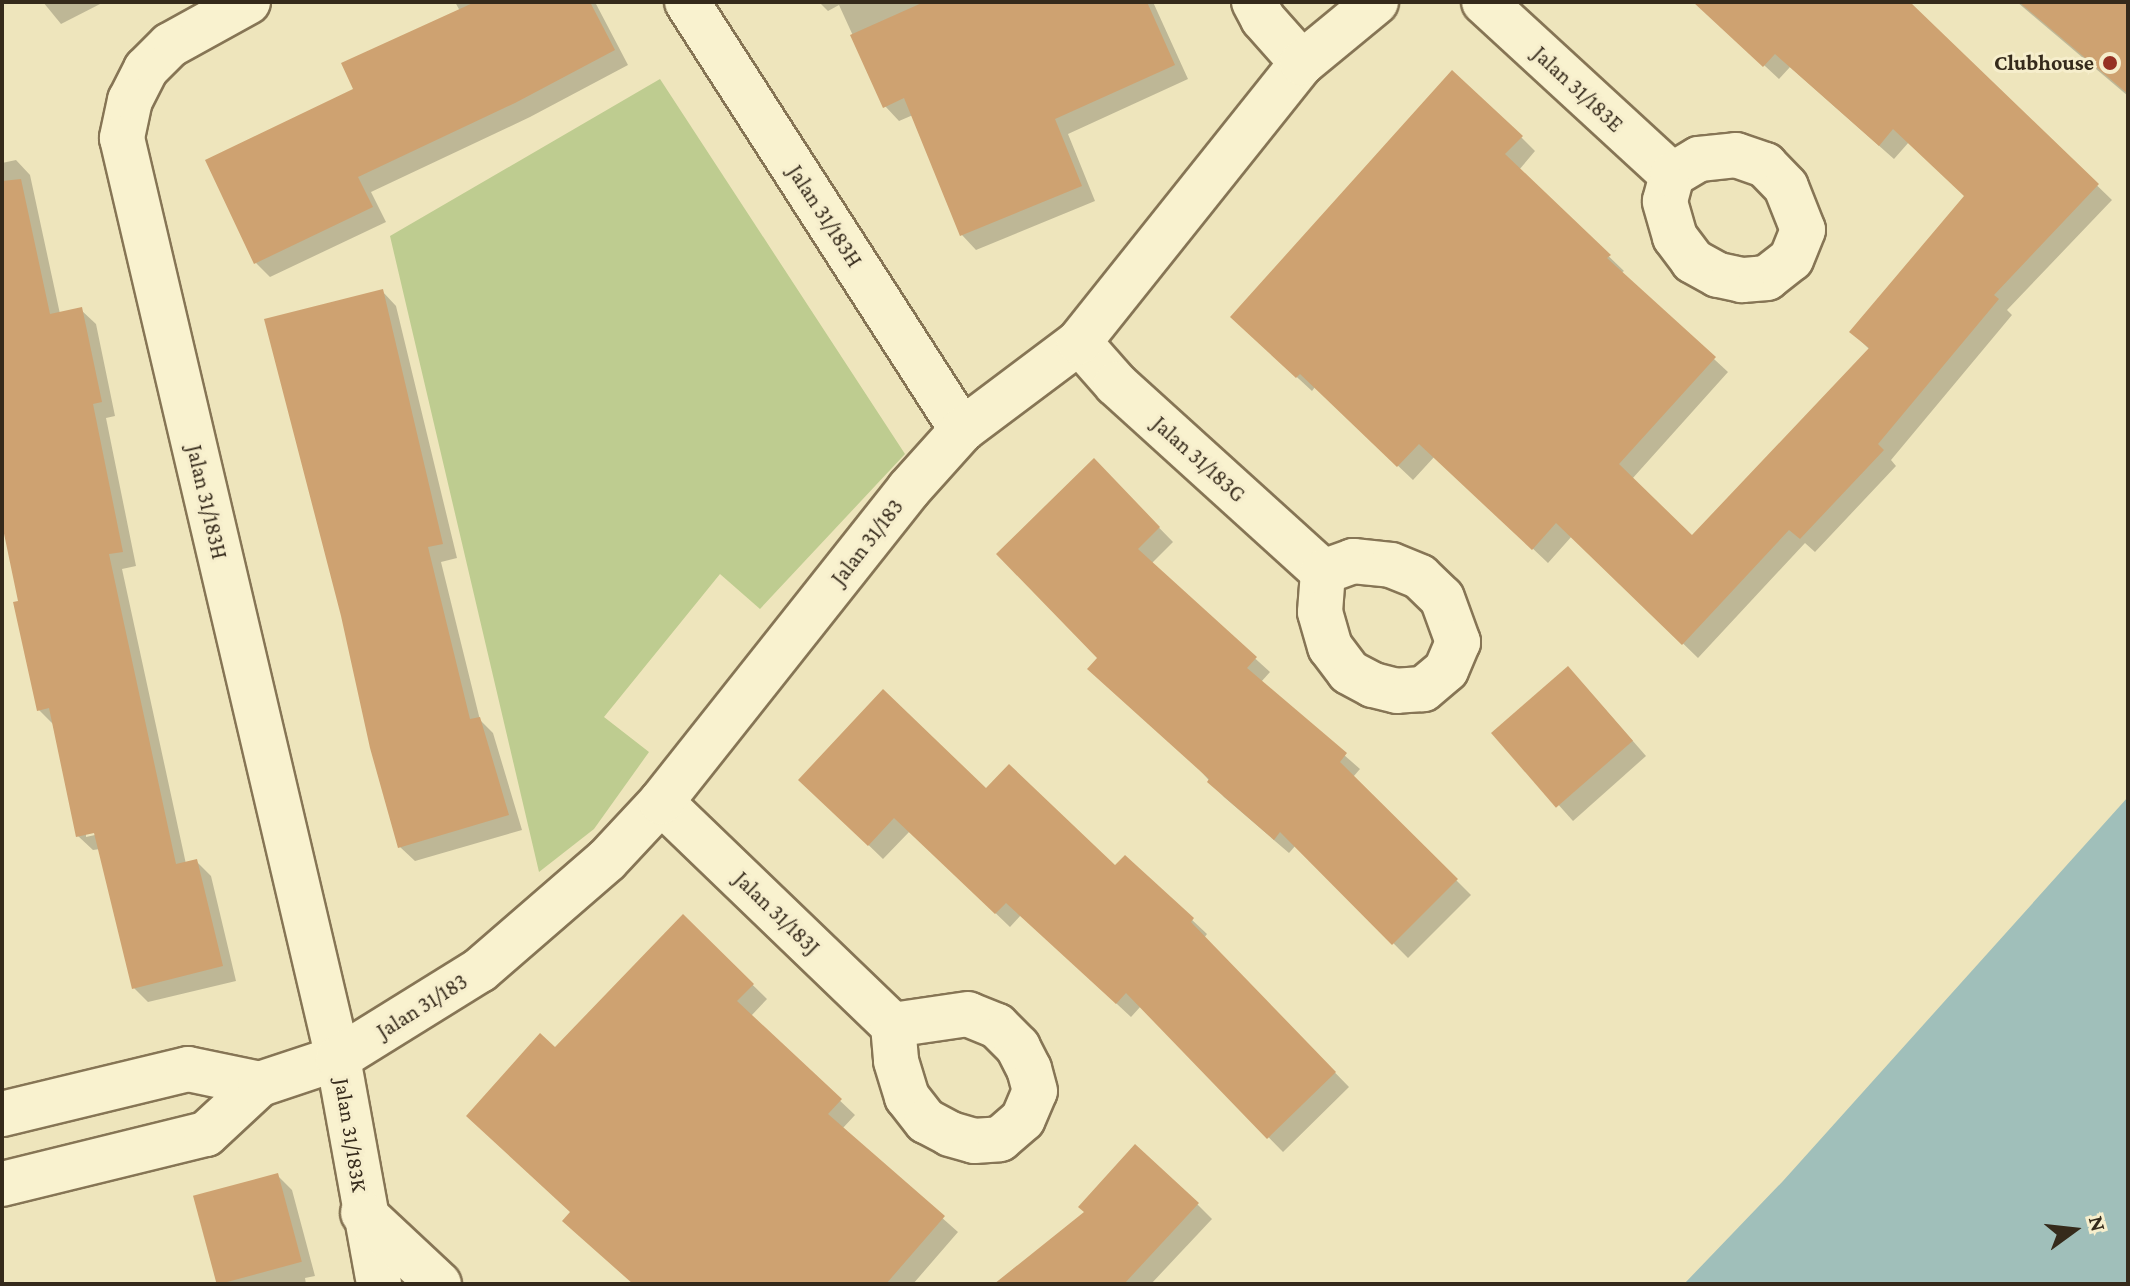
<!DOCTYPE html>
<html>
<head>
<meta charset="utf-8">
<style>
	body { margin:0 }
	#map { position:relative; width:2130px; height:1286px; overflow:hidden; background:#eee5bc; font-family:"Crimson Pro",serif }
	div>[style] { position:absolute }
	.green>* { inset:0; background:#becc90 }
	.water>* { inset:0; background:#a0bfba }
	.shadow>* { inset:0; background:#0003 }
	.building>* { inset:0; background:#cea271; transform-origin:0 0 }
	.roads { filter:drop-shadow(2px 0 #867555) drop-shadow(-2px 0 #867555) drop-shadow(0 2px #867555) drop-shadow(0 -2px #867555) }
	.minor>* { height:44px; margin:-22px; padding:0 22px; transform-origin:22px; border-radius:22px; background:#f9f2cf }
	.dots>* { width:22px; height:22px; translate:-50% -50%; box-sizing:border-box; border:4px solid #f6eecc; border-radius:50% }
	span { translate:-50% -50%; white-space:nowrap; text-align:center; line-height:1.15; -webkit-text-stroke:6px #f6eecc; paint-order:stroke }
	.poi-label { font-size:22px; color:#352a1b; font-weight:700 }
	.right { translate:-100% -50%; text-align:right }
	.street-label { font-size:22px; color:#352a1b }
	.frame { position:absolute; inset:0; border:4px solid #352a1b; pointer-events:none }
	.north { position:absolute; left:2034px; top:1190px; width:80px; height:80px; -webkit-text-stroke:6px #f6eecc; paint-order:stroke; rotate:75deg; font-size:22px; font-weight:700; line-height:32px; text-align:center; color:#352a1b }
	.north::after { content:''; display:block; margin:auto; width:28px; height:36px; background:#352a1b; clip-path:polygon(50% 0,100% 100%,50% 72%,0 100%) }
</style>
</head>
<body>
<div id="map">
	<div class="green">
		<div style="clip-path:polygon(660px 79px,905px 454px,760px 609px,720px 574px,604px 717px,649px 752px,594px 829px,539px 872px,390px 236px)"></div>
	</div>
	<div class="water">
		<div style="clip-path:polygon(2128px 797px,2128px 1284px,1684px 1284px,1783px 1181px)"></div>
	</div>
	<div class="shadow">
		<div style="clip-path:polygon(43px 2px,104px 2px,61px 24px)"></div>
		<div style="clip-path:polygon(455px 2px,595px 2px,628px 65px,530px 117px,371px 192px,386px 222px,270px 277px,256px 263px,356px 90px,460px 11px)"></div>
		<div style="clip-path:polygon(819px 2px,1153px 2px,1188px 79px,1068px 134px,1095px 201px,976px 250px,962px 235px,913px 115px,899px 121px,885px 106px,839px 5px,828px 11px)"></div>
		<div style="clip-path:polygon(1696px 2px,1907px 2px,2112px 200px,2007px 310px,2012px 315px,1891px 460px,1896px 466px,1815px 552px,1805px 543px,1698px 658px,1572px 536px,1548px 563px,1435px 456px,1413px 480px,1315px 387px,1312px 391px,1247px 331px,1521px 137px,1535px 151px,1519px 170px,1624px 271px,1621px 273px,1728px 372px,1632px 479px,1692px 537px,1870px 350px,1852px 332px,1967px 196px,1909px 142px,1894px 159px,1790px 67px,1779px 79px)"></div>
		<div style="clip-path:polygon(2017px 2px,2128px 2px,2128px 96px)"></div>
		<div style="clip-path:polygon(evenodd,16px 160px,30px 175px,60px 314px,81px 310px,96px 324px,115px 416px,106px 418px,136px 566px,122px 569px,186px 864px,196px 861px,211px 876px,236px 981px,148px 1002px,134px 988px,100px 849px,93px 850px,78px 836px,53px 724px,39px 710px,2px 512px,2px 163px,16px 160px,86px 833px,104px 833px,86px 837px,86px 833px)"></div>
		<div style="clip-path:polygon(382px 291px,396px 306px,457px 558px,441px 562px,480px 720px,493px 733px,522px 830px,415px 861px,400px 847px)"></div>
		<div style="clip-path:polygon(1094px 461px,1173px 542px,1151px 564px,1270px 672px,1261px 682px,1360px 769px,1353px 777px,1471px 895px,1408px 958px,1296px 845px,1289px 853px,1224px 797px,1099px 658px)"></div>
		<div style="clip-path:polygon(1582px 683px,1646px 756px,1573px 821px,1495px 734px)"></div>
		<div style="clip-path:polygon(801px 780px,986px 791px,1115px 868px,1125px 857px,1207px 934px,1204px 938px,1349px 1087px,1283px 1152px,1141px 1006px,1131px 1017px,1021px 915px,1010px 927px,910px 831px,883px 859px)"></div>
		<div style="clip-path:polygon(683px 917px,767px 999px,751px 1016px,855px 1115px,842px 1129px,958px 1232px,913px 1284px,887px 1284px,873px 1272px,862px 1284px,634px 1284px,572px 1212px,555px 1050px)"></div>
		<div style="clip-path:polygon(277px 1175px,292px 1190px,315px 1276px,305px 1278px,306px 1284px,218px 1284px,195px 1198px)"></div>
		<div style="clip-path:polygon(1197px 1204px,1212px 1219px,1151px 1284px,998px 1284px)"></div>
	</div>
	<div class="building">
		<div style="clip-path:polygon(475px 2px,590px 2px,615px 50px,515px 103px,358px 177px,373px 207px,254px 264px,205px 160px,353px 89px,341px 63px)"></div>
		<div style="clip-path:polygon(924px 2px,1147px 2px,1175px 65px,1055px 119px,1082px 186px,960px 236px,904px 98px,883px 108px,850px 35px)"></div>
		<div style="clip-path:polygon(1693px 2px,1910px 2px,2099px 184px,1994px 295px,1999px 299px,1878px 444px,1884px 450px,1800px 539px,1789px 530px,1682px 645px,1556px 523px,1532px 550px,1419px 444px,1397px 467px,1300px 374px,1296px 378px,1230px 317px,1452px 70px,1523px 136px,1505px 154px,1611px 255px,1607px 258px,1716px 357px,1619px 464px,1692px 535px,1869px 348px,1849px 332px,1964px 196px,1893px 129px,1879px 146px,1775px 54px,1763px 67px)"></div>
		<div style="clip-path:polygon(2019px 2px,2128px 2px,2128px 94px)"></div>
		<div style="clip-path:polygon(21px 179px,50px 314px,82px 307px,102px 402px,93px 404px,123px 552px,109px 554px,176px 864px,197px 859px,223px 966px,132px 989px,94px 833px,76px 837px,49px 708px,37px 711px,13px 602px,18px 601px,2px 524px,2px 181px)"></div>
		<div style="clip-path:polygon(383px 289px,443px 544px,428px 547px,470px 719px,480px 717px,509px 815px,398px 848px,370px 748px,341px 616px,264px 319px)"></div>
		<div style="clip-path:polygon(1094px 458px,1160px 527px,1138px 549px,1257px 657px,1247px 668px,1347px 753px,1340px 762px,1458px 879px,1392px 945px,1280px 832px,1274px 840px,1207px 782px,1209px 779px,1087px 669px,1097px 658px,996px 554px)"></div>
		<div style="left:1568px;top:666px;width:99px;height:102px;rotate:49deg"></div>
		<div style="clip-path:polygon(883px 689px,986px 788px,1009px 764px,1115px 865px,1125px 855px,1194px 918px,1191px 922px,1336px 1072px,1267px 1139px,1126px 993px,1116px 1004px,1006px 903px,995px 914px,894px 818px,868px 846px,798px 780px)"></div>
		<div style="clip-path:polygon(683px 914px,754px 984px,737px 1001px,842px 1099px,828px 1114px,945px 1216px,886px 1284px,633px 1284px,562px 1221px,570px 1212px,466px 1116px,540px 1033px,555px 1047px)"></div>
		<div style="clip-path:polygon(1135px 1144px,1199px 1203px,1124px 1284px,994px 1284px,1084px 1212px,1078px 1207px)"></div>
		<div style="left:278px;top:1173px;width:92px;height:88px;rotate:75deg"></div>
	</div>
	<div class="roads">
		<div class="minor">
			<div style="left:248px;top:2px;width:89px;rotate:151.1deg"></div>
			<div style="left:170px;top:45px;width:34px;rotate:135deg"></div>
			<div style="left:146px;top:69px;width:35px;rotate:117deg"></div>
			<div style="left:130px;top:100px;width:39px;rotate:102deg"></div>
			<div style="left:122px;top:138px;width:945px;rotate:76.79deg"></div>
			<div style="left:338px;top:1058px;width:230px;rotate:79.7deg"></div>
			<div style="left:687px;top:2px;width:509px;rotate:57.28deg"></div>
			<div style="left:1254px;top:2px;width:19px;rotate:62deg"></div>
			<div style="left:1263px;top:19px;width:59px;rotate:48.4deg"></div>
			<div style="left:1484px;top:2px;width:255px;rotate:42.6deg"></div>
			<div style="left:1736px;top:155px;width:31px;rotate:19deg"></div>
			<div style="left:1765px;top:165px;width:30px;rotate:46deg"></div>
			<div style="left:1786px;top:187px;width:46px;rotate:68.4deg"></div>
			<div style="left:1803px;top:230px;width:31px;rotate:112deg"></div>
			<div style="left:1791px;top:259px;width:31px;rotate:142deg"></div>
			<div style="left:1767px;top:278px;width:25px;rotate:175deg"></div>
			<div style="left:1742px;top:280px;width:25px;rotate:-168deg"></div>
			<div style="left:1718px;top:275px;width:29px;rotate:-151deg"></div>
			<div style="left:1693px;top:261px;width:30px;rotate:-127deg"></div>
			<div style="left:1675px;top:237px;width:37px;rotate:-106deg"></div>
			<div style="left:1665px;top:201px;width:27px;rotate:-75deg"></div>
			<div style="left:1672px;top:175px;width:31px;rotate:-31deg"></div>
			<div style="left:1699px;top:159px;width:37px;rotate:-6deg"></div>
			<div style="left:1079px;top:342px;width:56px;rotate:48.6deg"></div>
			<div style="left:1116px;top:384px;width:280px;rotate:42.2deg"></div>
			<div style="left:1353px;top:561px;width:38px;rotate:6deg"></div>
			<div style="left:1391px;top:565px;width:31px;rotate:22deg"></div>
			<div style="left:1420px;top:577px;width:30px;rotate:44deg"></div>
			<div style="left:1442px;top:598px;width:47px;rotate:70deg"></div>
			<div style="left:1458px;top:642px;width:30px;rotate:113deg"></div>
			<div style="left:1446px;top:670px;width:30px;rotate:140deg"></div>
			<div style="left:1423px;top:689px;width:26px;rotate:176deg"></div>
			<div style="left:1397px;top:691px;width:25px;rotate:-166deg"></div>
			<div style="left:1373px;top:685px;width:27px;rotate:-152deg"></div>
			<div style="left:1349px;top:672px;width:31px;rotate:-127deg"></div>
			<div style="left:1330px;top:647px;width:36px;rotate:-106deg"></div>
			<div style="left:1320px;top:612px;width:40px;rotate:-85.7deg"></div>
			<div style="left:1323px;top:572px;width:32px;rotate:-20deg"></div>
			<div style="left:661px;top:802px;width:322px;rotate:43.9deg"></div>
			<div style="left:893px;top:1025px;width:36px;rotate:85deg"></div>
			<div style="left:896px;top:1061px;width:38px;rotate:73deg"></div>
			<div style="left:907px;top:1097px;width:31px;rotate:52deg"></div>
			<div style="left:926px;top:1121px;width:27px;rotate:28deg"></div>
			<div style="left:950px;top:1134px;width:25px;rotate:16deg"></div>
			<div style="left:974px;top:1141px;width:26px;rotate:-4deg"></div>
			<div style="left:1000px;top:1139px;width:30px;rotate:-41deg"></div>
			<div style="left:1023px;top:1119px;width:30px;rotate:-67deg"></div>
			<div style="left:1035px;top:1091px;width:23px;rotate:-105deg"></div>
			<div style="left:1029px;top:1069px;width:25px;rotate:-117deg"></div>
			<div style="left:1018px;top:1047px;width:30px;rotate:-135deg"></div>
			<div style="left:997px;top:1026px;width:31px;rotate:-158deg"></div>
			<div style="left:968px;top:1014px;width:76px;rotate:171.7deg"></div>
			<div style="left:2px;top:1114px;width:191px;rotate:-13.6deg"></div>
			<div style="left:188px;top:1069px;width:74px;rotate:11.8deg"></div>
			<div style="left:2px;top:1184px;width:210px;rotate:-13.8deg"></div>
			<div style="left:206px;top:1134px;width:74px;rotate:-42.8deg"></div>
			<div style="left:260px;top:1084px;width:82px;rotate:-18.4deg"></div>
			<div style="left:338px;top:1058px;width:167px;rotate:-31.8deg"></div>
			<div style="left:480px;top:970px;width:168px;rotate:-40.9deg"></div>
			<div style="left:607px;top:860px;width:79px;rotate:-47deg"></div>
			<div style="left:661px;top:802px;width:399px;rotate:-51.6deg"></div>
			<div style="left:909px;top:489px;width:79px;rotate:-48.1deg"></div>
			<div style="left:962px;top:430px;width:146px;rotate:-36.9deg"></div>
			<div style="left:1079px;top:342px;width:357px;rotate:-51.4deg"></div>
			<div style="left:1302px;top:63px;width:96px;rotate:-39.5deg"></div>
			<div style="left:363px;top:1213px;width:104px;rotate:43.1deg"></div>
		</div>
	</div>
	<div class="dots">
		<div style="left:2110px;top:63px;background:#963124"></div>
	</div>
	<div class="poi-label">
		<span class="right" style="left:2094px;top:63px">Clubhouse</span>
	</div>
	<div class="street-label">
		<span style="left:1578px;top:89px;rotate:43deg">Jalan 31/183E</span>
		<span style="left:825px;top:216px;rotate:57deg">Jalan 31/183H</span>
		<span style="left:1199px;top:459px;rotate:42deg">Jalan 31/183G</span>
		<span style="left:207px;top:502px;rotate:77deg">Jalan 31/183H</span>
		<span style="left:867px;top:542px;rotate:-52deg">Jalan 31/183</span>
		<span style="left:777px;top:913px;rotate:44deg">Jalan 31/183J</span>
		<span style="left:422px;top:1006px;rotate:-32deg">Jalan 31/183</span>
		<span style="left:351px;top:1135px;rotate:81deg">Jalan 31/183K</span>
	</div>
	<div class="frame"></div>
	<div class="north">N</div>
</div>
</body>
</html>
